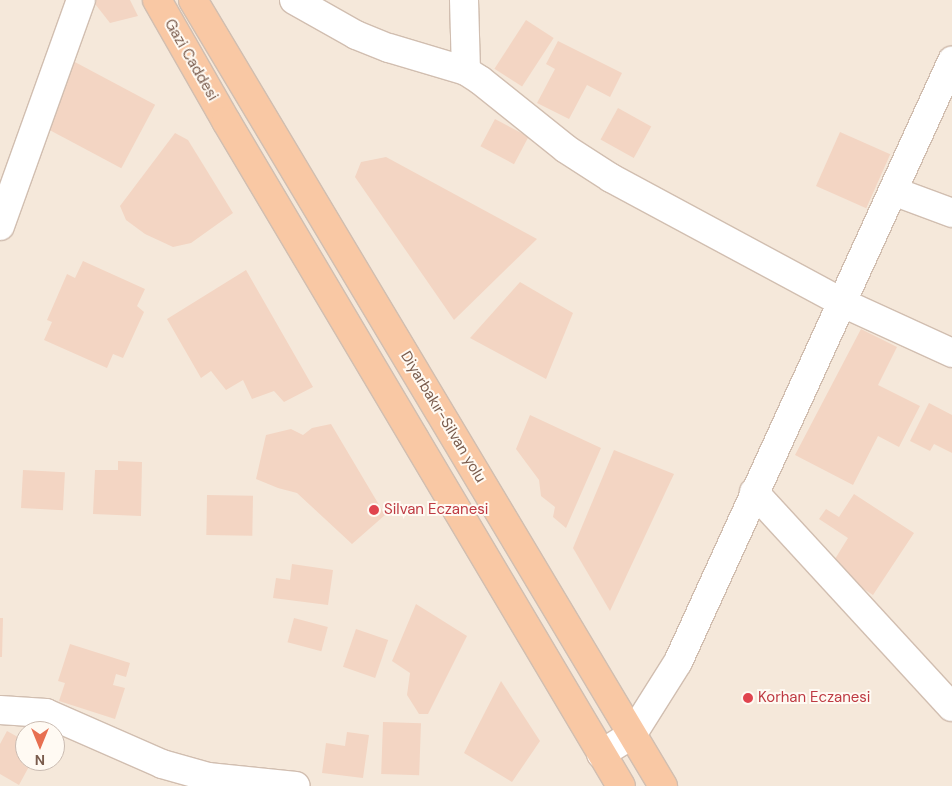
<!DOCTYPE html>
<html>
<head>
<meta charset="utf-8">
<style>
	body { margin:0 }
	#map { position:relative; width:952px; height:786px; overflow:hidden; background:#fdf6ec; font-family:"DM Sans",sans-serif }
	div>[style] { position:absolute }
	.residential>* { inset:0; background:#f5e8da }
	.building>* { inset:0; background:#f3d5c3; transform-origin:0 0 }
	.roads { filter:drop-shadow(1px 0 #d1beb0) drop-shadow(-1px 0 #d1beb0) drop-shadow(0 1px #d1beb0) drop-shadow(0 -1px #d1beb0) }
	.minor>* { height:28px; margin:-14px; padding:0 14px; transform-origin:14px; border-radius:14px; background:#fff }
	.tertiary>* { height:28px; margin:-14px; padding:0 14px; transform-origin:14px; border-radius:14px; background:#fff }
	.trunk>* { height:28px; margin:-14px; padding:0 14px; transform-origin:14px; border-radius:14px; background:#f9c8a4 }
	.dots>* { width:14px; height:14px; translate:-50% -50%; box-sizing:border-box; border:2px solid #fffaf3; border-radius:50% }
	span { translate:-50% -50%; white-space:nowrap; text-align:center; line-height:1.15; -webkit-text-stroke:4px #fffaf3; paint-order:stroke }
	.street-label { font-size:15px; color:#7a5c4d }
	.health-label { font-size:15px; color:#be3a42 }
	.left { translate:0 -50%; text-align:left }
	.north { position:absolute; left:15px; top:721px; width:50px; height:50px; box-sizing:border-box; background:#fffaf3; border:1px solid #cabbb1; border-radius:50%; rotate:180deg; font-size:14px; font-weight:700; line-height:20px; text-align:center; color:#7a5c4d }
	.north::after { content:''; display:block; margin:auto; width:18px; height:22px; background:#e76f51; clip-path:polygon(50% 0,100% 100%,50% 72%,0 100%) }
</style>
</head>
<body>
<div id="map">
	<div class="residential">
		<div style="clip-path:polygon(evenodd,0 0,952px 0,952px 786px,0 786px,0 0,25px 731px,55px 731px,55px 761px,25px 761px,25px 731px)"></div>
	</div>
	<div class="building">
		<div style="clip-path:polygon(92px 0,130px 0,138px 16px,110px 23px)"></div>
		<div style="left:526px;top:20px;width:33px;height:58px;rotate:33deg"></div>
		<div style="clip-path:polygon(558px 41px,622px 73px,610px 97px,587px 85px,569px 119px,537px 103px,555px 69px,546px 64px)"></div>
		<div style="left:73px;top:61px;width:93px;height:72px;rotate:28deg"></div>
		<div style="left:618px;top:108px;width:38px;height:36px;rotate:29deg"></div>
		<div style="left:495px;top:119px;width:38px;height:31px;rotate:28deg"></div>
		<div style="left:840px;top:132px;width:55px;height:59px;rotate:24deg"></div>
		<div style="clip-path:polygon(175px 133px,188px 140px,233px 213px,191px 243px,173px 247px,145px 234px,126px 220px,120px 206px)"></div>
		<div style="clip-path:polygon(386px 157px,537px 239px,454px 320px,355px 177px,361px 162px)"></div>
		<div style="clip-path:polygon(83px 261px,145px 289px,137px 306px,144px 312px,123px 358px,113px 354px,107px 368px,44px 340px,52px 322px,47px 320px,67px 274px,75px 278px)"></div>
		<div style="clip-path:polygon(246px 270px,313px 387px,284px 402px,274px 391px,252px 399px,243px 380px,226px 390px,211px 371px,201px 378px,167px 319px)"></div>
		<div style="clip-path:polygon(520px 282px,573px 313px,546px 379px,470px 338px)"></div>
		<div style="clip-path:polygon(861px 329px,897px 347px,878px 385px,920px 406px,899px 447px,878px 436px,853px 485px,795px 455px)"></div>
		<div style="clip-path:polygon(929px 403px,952px 415px,952px 453px,934px 444px,930px 451px,910px 441px)"></div>
		<div style="clip-path:polygon(530px 415px,601px 448px,566px 528px,553px 517px,555px 507px,541px 496px,539px 480px,516px 449px)"></div>
		<div style="clip-path:polygon(331px 424px,385px 515px,352px 544px,297px 493px,278px 488px,256px 479px,266px 435px,291px 429px,303px 435px,312px 428px)"></div>
		<div style="clip-path:polygon(614px 450px,674px 474px,610px 611px,573px 548px)"></div>
		<div style="clip-path:polygon(118px 461px,142px 462px,141px 516px,93px 514px,95px 470px,118px 470px)"></div>
		<div style="left:23px;top:470px;width:42px;height:38px;rotate:3deg"></div>
		<div style="clip-path:polygon(854px 494px,914px 533px,873px 595px,830px 567px,848px 538px,819px 519px,826px 509px,839px 517px)"></div>
		<div style="left:207px;top:495px;width:46px;height:40px;rotate:1deg"></div>
		<div style="clip-path:polygon(292px 564px,333px 570px,328px 605px,273px 598px,276px 578px,290px 580px)"></div>
		<div style="clip-path:polygon(416px 604px,467px 636px,428px 714px,419px 714px,407px 695px,410px 673px,392px 661px)"></div>
		<div style="clip-path:polygon(0 618px,3px 618px,2px 657px,0 657px)"></div>
		<div style="left:294px;top:618px;width:35px;height:25px;rotate:15deg"></div>
		<div style="left:356px;top:629px;width:34px;height:40px;rotate:19deg"></div>
		<div style="clip-path:polygon(70px 644px,130px 663px,126px 677px,116px 674px,113px 685px,125px 688px,115px 719px,59px 701px,65px 683px,58px 681px)"></div>
		<div style="clip-path:polygon(501px 681px,540px 741px,512px 782px,464px 753px)"></div>
		<div style="left:383px;top:722px;width:38px;height:52px;rotate:2deg"></div>
		<div style="clip-path:polygon(7px 731px,25px 741px,25px 761px,32px 761px,19px 785px,0 774px,0 744px)"></div>
		<div style="clip-path:polygon(347px 732px,369px 735px,363px 778px,322px 773px,326px 743px,345px 746px)"></div>
	</div>
	<div class="roads">
		<div class="minor">
			<div style="left:294px;top:0;width:71px;rotate:29.4deg"></div>
			<div style="left:356px;top:35px;width:35px;rotate:22deg"></div>
			<div style="left:389px;top:48px;width:80px;rotate:16.6deg"></div>
			<div style="left:466px;top:71px;width:17px;rotate:33deg"></div>
			<div style="left:480px;top:80px;width:110px;rotate:38.7deg"></div>
			<div style="left:566px;top:149px;width:54px;rotate:32.8deg"></div>
			<div style="left:611px;top:178px;width:264px;rotate:28.3deg"></div>
			<div style="left:464px;top:0;width:71px;rotate:88.4deg"></div>
			<div style="left:893px;top:191px;width:63px;rotate:20.4deg"></div>
			<div style="left:0;top:226px;width:240px;rotate:-70.3deg"></div>
			<div style="left:754px;top:492px;width:292px;rotate:47.4deg"></div>
			<div style="left:0;top:710px;width:46px;rotate:3.7deg"></div>
			<div style="left:46px;top:713px;width:127px;rotate:23.7deg"></div>
			<div style="left:162px;top:764px;width:48px;rotate:15.8deg"></div>
			<div style="left:208px;top:777px;width:88px;rotate:5.8deg"></div>
		</div>
		<div class="tertiary">
			<div style="left:843px;top:303px;width:120px;rotate:24.6deg"></div>
			<div style="left:601px;top:754px;width:36px;rotate:-32deg"></div>
			<div style="left:632px;top:735px;width:86px;rotate:-57.8deg"></div>
			<div style="left:678px;top:662px;width:661px;rotate:-65.49deg"></div>
		</div>
		<div class="trunk">
			<div style="left:157px;top:0;width:139px;rotate:60.3deg"></div>
			<div style="left:226px;top:121px;width:773px;rotate:59.29deg"></div>
			<div style="left:193px;top:0;width:916px;rotate:59.12deg"></div>
		</div>
	</div>
	<div class="dots">
		<div style="left:374px;top:510px;background:#e0444e"></div>
		<div style="left:748px;top:698px;background:#e0444e"></div>
	</div>
	<div class="street-label">
		<span style="left:191px;top:60px;rotate:60deg">Gazi Caddesi</span>
		<span style="left:443px;top:417px;rotate:59deg">Diyarbakır-Silvan yolu</span>
	</div>
	<div class="health-label">
		<span class="left" style="left:384px;top:510px">Silvan Eczanesi</span>
		<span class="left" style="left:758px;top:698px">Korhan Eczanesi</span>
	</div>
	<div class="north">N</div>
</div>
</body>
</html>
